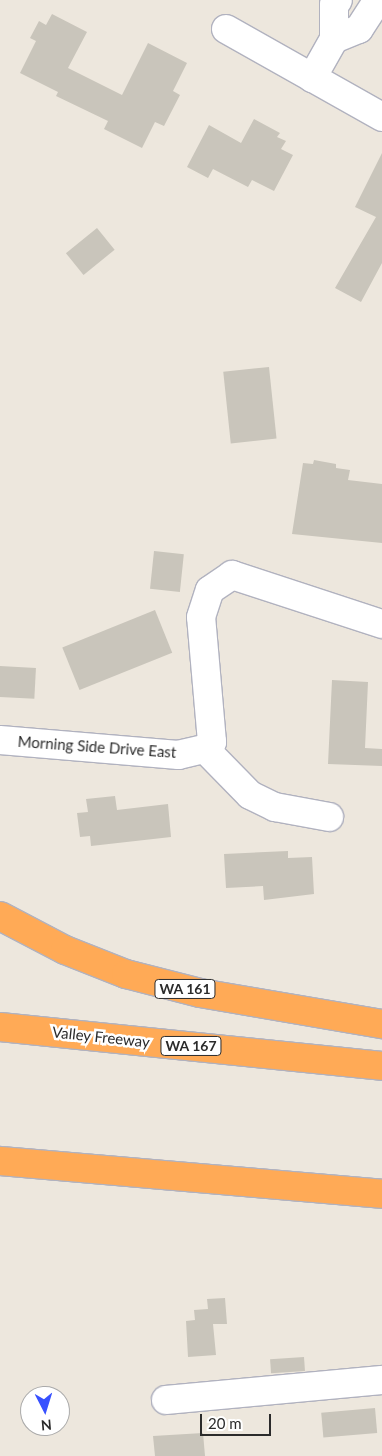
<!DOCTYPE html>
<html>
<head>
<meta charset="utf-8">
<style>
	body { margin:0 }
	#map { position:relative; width:382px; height:1456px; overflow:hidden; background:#ede7dd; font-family:Lato,sans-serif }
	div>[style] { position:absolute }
	.building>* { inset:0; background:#c9c5bb; transform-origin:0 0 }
	.roads { filter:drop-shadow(1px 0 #b1b2bf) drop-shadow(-1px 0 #b1b2bf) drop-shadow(0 1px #b1b2bf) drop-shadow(0 -1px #b1b2bf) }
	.minor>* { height:28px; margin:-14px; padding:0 14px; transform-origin:14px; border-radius:14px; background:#fff }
	.highway>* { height:28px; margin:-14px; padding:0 14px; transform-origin:14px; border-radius:14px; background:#ffaa56 }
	span { translate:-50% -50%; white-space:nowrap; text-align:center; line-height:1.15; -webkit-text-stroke:5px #fff; paint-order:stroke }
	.shield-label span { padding:1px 4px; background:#fff; border:1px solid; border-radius:4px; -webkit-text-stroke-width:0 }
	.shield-label { font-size:14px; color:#2b2b2b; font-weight:700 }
	.street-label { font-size:15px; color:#2b2b2b }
	.north { position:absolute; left:20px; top:1386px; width:50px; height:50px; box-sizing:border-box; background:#fff; border:1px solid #aaa; border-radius:50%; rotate:175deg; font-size:14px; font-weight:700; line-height:20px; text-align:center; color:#2b2b2b }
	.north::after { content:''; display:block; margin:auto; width:18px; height:22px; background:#3851ff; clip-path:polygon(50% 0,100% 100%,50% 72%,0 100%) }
	.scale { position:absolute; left:200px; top:1414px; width:71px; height:22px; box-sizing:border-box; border:2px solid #2b2b2b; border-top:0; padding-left:6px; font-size:15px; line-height:18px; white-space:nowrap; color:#2b2b2b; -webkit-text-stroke:4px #fff; paint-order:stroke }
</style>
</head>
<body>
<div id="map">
	<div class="building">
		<div style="clip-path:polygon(52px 14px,87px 32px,68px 68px,122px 95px,148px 43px,187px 63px,173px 91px,180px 95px,164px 126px,155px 122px,142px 148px,104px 129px,108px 121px,56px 96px,58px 92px,20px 73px,36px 41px,30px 38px,39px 21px,46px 25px)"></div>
		<div style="clip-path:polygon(254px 119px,280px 133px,277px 137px,286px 141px,281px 149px,293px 155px,274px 191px,252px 180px,248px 187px,213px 169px,208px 178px,187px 167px,209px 125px,241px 143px)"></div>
		<div style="clip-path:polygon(382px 153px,382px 263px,361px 302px,335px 288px,376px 217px,355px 207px)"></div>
		<div style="left:97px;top:228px;width:28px;height:40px;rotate:51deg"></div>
		<div style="left:269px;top:367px;width:72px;height:46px;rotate:84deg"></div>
		<div style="clip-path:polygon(314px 460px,336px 464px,336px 468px,350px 470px,348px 480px,382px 484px,382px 543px,292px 534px,303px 463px,313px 464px)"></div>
		<div style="left:154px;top:551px;width:30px;height:38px;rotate:6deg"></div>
		<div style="left:155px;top:610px;width:46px;height:100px;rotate:68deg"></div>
		<div style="left:0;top:666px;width:36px;height:31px;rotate:3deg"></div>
		<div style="clip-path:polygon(332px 680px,368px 682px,365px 748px,382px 749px,382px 766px,328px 764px)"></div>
		<div style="clip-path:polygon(115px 796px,117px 810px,168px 804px,171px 837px,91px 846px,90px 836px,80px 837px,77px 813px,88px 812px,86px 799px)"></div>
		<div style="clip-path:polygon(288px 851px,288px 858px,312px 857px,314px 894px,264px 900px,263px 886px,226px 888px,224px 854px)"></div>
		<div style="clip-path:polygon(225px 1298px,227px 1324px,213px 1324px,216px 1355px,188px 1357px,186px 1321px,195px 1320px,194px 1310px,208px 1309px,207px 1299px)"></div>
		<div style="left:304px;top:1357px;width:14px;height:34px;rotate:86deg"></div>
		<div style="left:375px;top:1408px;width:25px;height:54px;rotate:85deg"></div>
		<div style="clip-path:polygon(203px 1433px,205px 1456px,155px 1456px,153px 1436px)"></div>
	</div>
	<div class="roads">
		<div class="minor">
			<div style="left:226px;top:29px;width:179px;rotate:29.4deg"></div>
			<div style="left:334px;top:39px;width:27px;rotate:-22deg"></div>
			<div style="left:359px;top:29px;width:35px;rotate:-57deg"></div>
			<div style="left:312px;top:78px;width:45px;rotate:-60.6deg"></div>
			<div style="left:334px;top:39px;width:34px;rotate:-90deg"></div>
			<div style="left:334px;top:5px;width:6px;rotate:-51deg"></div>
			<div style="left:0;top:740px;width:179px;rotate:4.8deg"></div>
			<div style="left:178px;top:755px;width:28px;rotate:-13deg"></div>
			<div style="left:205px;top:749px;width:10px;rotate:-45deg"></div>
			<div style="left:212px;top:742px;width:125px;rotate:-95deg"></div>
			<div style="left:201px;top:617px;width:28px;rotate:-72deg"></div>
			<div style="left:210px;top:590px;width:27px;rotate:-34deg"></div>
			<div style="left:232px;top:575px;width:158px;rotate:18.1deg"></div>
			<div style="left:205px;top:749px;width:64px;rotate:45.6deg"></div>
			<div style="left:250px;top:795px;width:28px;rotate:26deg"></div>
			<div style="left:275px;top:807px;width:55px;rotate:10.5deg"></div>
			<div style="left:166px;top:1400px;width:217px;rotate:-5.3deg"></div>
		</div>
		<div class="highway">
			<div style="left:0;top:916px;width:73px;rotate:27.6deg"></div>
			<div style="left:65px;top:950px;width:66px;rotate:21.5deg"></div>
			<div style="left:126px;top:974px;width:76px;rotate:14.4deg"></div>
			<div style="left:200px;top:993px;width:185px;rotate:9.7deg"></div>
			<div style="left:0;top:1027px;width:384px;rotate:5.8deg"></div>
			<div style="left:0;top:1161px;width:383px;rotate:4.9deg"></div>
		</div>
	</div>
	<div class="shield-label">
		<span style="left:185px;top:989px">WA 161</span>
		<span style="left:191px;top:1046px">WA 167</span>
	</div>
	<div class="street-label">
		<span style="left:97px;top:747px;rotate:4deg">Morning Side Drive East</span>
		<span style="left:101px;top:1037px;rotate:6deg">Valley Freeway</span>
	</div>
	<div class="north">N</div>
	<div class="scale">20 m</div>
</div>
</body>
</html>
